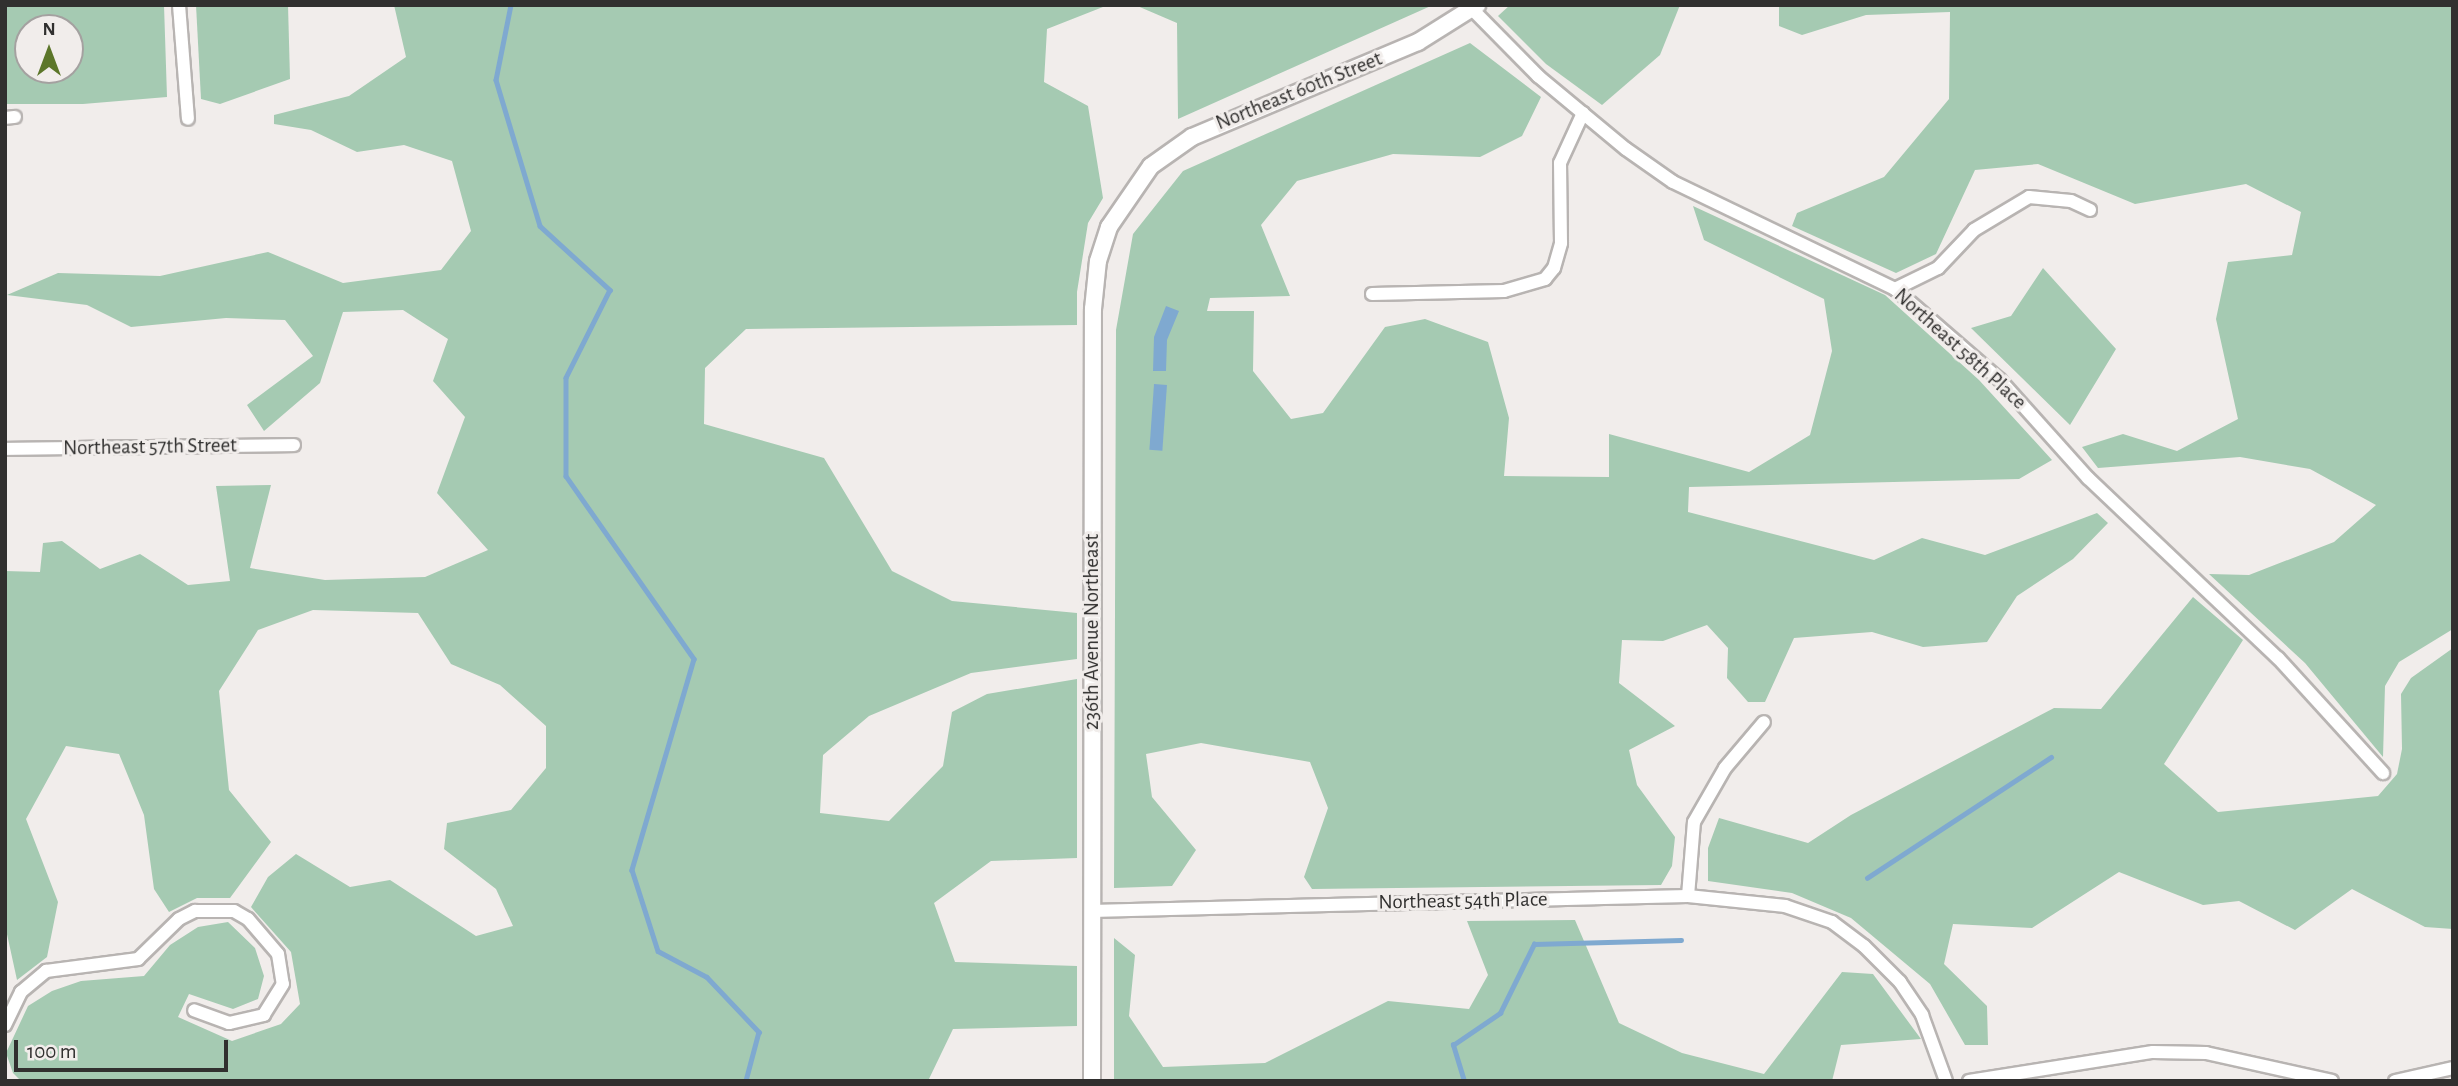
<!DOCTYPE html>
<html>
<head>
<meta charset="utf-8">
<style>
	body { margin:0 }
	#map { position:relative; width:2458px; height:1086px; overflow:hidden; background:#f1edeb; font-family:"Alegreya Sans",sans-serif }
	div>[style] { position:absolute }
	.green>* { inset:0; background:#a5cab2 }
	.water>* { inset:0; background:#7fa9d0; transform-origin:0 0 }
	.stream>* { height:4.5px; margin:-2.25px; padding:0 2.25px; transform-origin:2.25px; border-radius:2.25px; background:#7fa9d0 }
	.roads { filter:drop-shadow(2px 0 #b8b4b2) drop-shadow(-2px 0 #b8b4b2) drop-shadow(0 2px #b8b4b2) drop-shadow(0 -2px #b8b4b2) }
	.minor>* { height:12px; margin:-6px; padding:0 6px; transform-origin:6px; border-radius:6px; background:#fff }
	.tertiary>* { height:16px; margin:-8px; padding:0 8px; transform-origin:8px; border-radius:8px; background:#fff }
	span { translate:-50% -50%; white-space:nowrap; text-align:center; line-height:1.15; -webkit-text-stroke:6px #f1edeb; paint-order:stroke }
	.street-label { font-size:21px; color:#31302f }
	.frame { position:absolute; inset:0; border:7px solid #31302f; pointer-events:none }
	.north { position:absolute; left:14px; top:14px; width:70px; height:70px; box-sizing:border-box; background:#f1edeb; border:2px solid #a4a1a0; border-radius:50%; rotate:0deg; font-size:19px; font-weight:700; line-height:28px; text-align:center; color:#31302f }
	.north::after { content:''; display:block; margin:auto; width:24px; height:32px; background:#5c762a; clip-path:polygon(50% 0,100% 100%,50% 72%,0 100%) }
	.scale { position:absolute; left:14px; top:1040px; width:214px; height:32px; box-sizing:border-box; border:4px solid #31302f; border-top:0; padding-left:9px; font-size:21px; line-height:24px; white-space:nowrap; color:#31302f; -webkit-text-stroke:5px #f1edeb; paint-order:stroke }
</style>
</head>
<body>
<div id="map">
	<div class="green">
		<div style="clip-path:polygon(evenodd,5px 5px,164px 5px,167px 97px,83px 104px,5px 104px,5px 5px,28px 28px,70px 28px,70px 70px,28px 70px,28px 28px)"></div>
		<div style="clip-path:polygon(196px 5px,288px 5px,290px 79px,220px 104px,201px 99px)"></div>
		<div style="clip-path:polygon(394px 5px,1108px 5px,1047px 29px,1044px 82px,1088px 106px,1103px 198px,1088px 223px,1077px 292px,1077px 325px,746px 329px,705px 368px,704px 424px,824px 458px,892px 571px,952px 601px,1077px 613px,1077px 659px,971px 673px,869px 716px,823px 755px,820px 813px,889px 821px,943px 766px,952px 712px,987px 694px,1077px 679px,1077px 858px,991px 861px,934px 903px,955px 962px,1077px 966px,1077px 1026px,953px 1029px,928px 1081px,21px 1081px,13px 1073px,6px 1053px,28px 1006px,52px 991px,81px 981px,144px 976px,170px 945px,198px 927px,228px 922px,255px 948px,264px 976px,258px 999px,233px 1009px,189px 994px,178px 1017px,232px 1041px,281px 1024px,300px 1004px,291px 952px,251px 907px,268px 877px,296px 854px,350px 887px,390px 880px,476px 936px,513px 926px,496px 889px,444px 849px,447px 823px,511px 810px,546px 768px,546px 726px,500px 685px,451px 664px,418px 613px,313px 610px,258px 630px,219px 691px,229px 790px,271px 842px,230px 898px,197px 898px,169px 912px,154px 889px,144px 815px,119px 754px,66px 746px,26px 819px,58px 902px,47px 957px,17px 980px,5px 925px,5px 571px,40px 572px,43px 543px,62px 541px,100px 569px,140px 554px,188px 585px,230px 581px,216px 486px,271px 485px,250px 568px,325px 580px,425px 577px,488px 550px,437px 493px,465px 417px,433px 381px,448px 339px,403px 310px,343px 312px,320px 383px,264px 431px,247px 405px,313px 356px,285px 320px,226px 318px,131px 327px,87px 305px,7px 295px,58px 273px,160px 276px,268px 252px,343px 283px,441px 270px,471px 231px,452px 161px,404px 145px,357px 152px,311px 130px,274px 124px,274px 115px,349px 96px,406px 57px)"></div>
		<div style="clip-path:polygon(1135px 5px,1433px 5px,1178px 119px,1177px 23px)"></div>
		<div style="clip-path:polygon(1510px 5px,1680px 5px,1660px 55px,1602px 105px,1546px 64px,1498px 16px)"></div>
		<div style="clip-path:polygon(1779px 5px,2453px 5px,2453px 629px,2399px 662px,2385px 686px,2383px 757px,2305px 663px,2209px 574px,2249px 575px,2334px 542px,2376px 505px,2310px 469px,2240px 457px,2098px 468px,2082px 447px,2123px 434px,2177px 451px,2238px 419px,2216px 319px,2228px 262px,2292px 255px,2301px 212px,2246px 184px,2135px 204px,2038px 164px,1975px 170px,1936px 254px,1896px 273px,1792px 226px,1797px 213px,1884px 177px,1949px 99px,1950px 12px,1866px 15px,1802px 35px,1779px 26px)"></div>
		<div style="clip-path:polygon(1470px 43px,1541px 97px,1522px 136px,1480px 157px,1393px 154px,1297px 181px,1261px 225px,1290px 296px,1210px 298px,1207px 311px,1254px 311px,1253px 371px,1291px 419px,1323px 413px,1385px 327px,1425px 319px,1488px 342px,1509px 418px,1504px 476px,1609px 477px,1609px 434px,1749px 472px,1810px 435px,1832px 351px,1824px 299px,1704px 240px,1693px 206px,1885px 295px,1979px 380px,2052px 460px,2019px 479px,1689px 487px,1688px 512px,1874px 560px,1922px 538px,1985px 555px,2097px 513px,2108px 523px,2073px 559px,2017px 596px,1987px 642px,1923px 647px,1872px 632px,1794px 638px,1765px 702px,1748px 702px,1727px 678px,1728px 648px,1707px 625px,1663px 641px,1622px 640px,1619px 683px,1675px 726px,1629px 750px,1637px 785px,1675px 837px,1672px 866px,1661px 885px,1312px 889px,1304px 877px,1328px 808px,1310px 762px,1201px 743px,1146px 754px,1152px 797px,1196px 850px,1172px 886px,1114px 888px,1116px 330px,1133px 234px,1183px 171px)"></div>
		<div style="clip-path:polygon(2043px 268px,2116px 349px,2070px 425px,1971px 328px,2011px 316px)"></div>
		<div style="clip-path:polygon(2193px 597px,2243px 640px,2164px 764px,2218px 812px,2378px 796px,2397px 774px,2402px 749px,2401px 694px,2411px 678px,2453px 648px,2453px 929px,2425px 927px,2352px 889px,2295px 930px,2239px 901px,2203px 905px,2119px 872px,2032px 928px,1953px 924px,1944px 964px,1987px 1006px,1988px 1045px,1965px 1045px,1930px 984px,1851px 918px,1792px 893px,1708px 881px,1708px 848px,1719px 818px,1808px 843px,1851px 815px,2054px 708px,2101px 709px)"></div>
		<div style="clip-path:polygon(1575px 920px,1619px 1023px,1682px 1053px,1764px 1074px,1842px 972px,1873px 974px,1921px 1039px,1841px 1045px,1832px 1081px,1114px 1081px,1114px 938px,1135px 955px,1129px 1016px,1163px 1067px,1265px 1063px,1388px 1001px,1469px 1009px,1488px 975px,1467px 921px)"></div>
	</div>
	<div class="water">
		<div style="clip-path:polygon(1166px 306px,1179px 311px,1167px 340px,1166px 371px,1153px 371px,1154px 337px)"></div>
		<div style="left:1154px;top:384px;width:13px;height:66px;rotate:4deg"></div>
	</div>
	<div class="stream">
		<div style="left:511px;top:5px;width:76px;rotate:101.3deg"></div>
		<div style="left:496px;top:80px;width:152px;rotate:73.2deg"></div>
		<div style="left:540px;top:226px;width:95px;rotate:42.4deg"></div>
		<div style="left:610px;top:290px;width:98px;rotate:116.6deg"></div>
		<div style="left:566px;top:378px;width:98px;rotate:90deg"></div>
		<div style="left:566px;top:476px;width:223px;rotate:55deg"></div>
		<div style="left:694px;top:659px;width:220px;rotate:106.4deg"></div>
		<div style="left:632px;top:870px;width:85px;rotate:72.2deg"></div>
		<div style="left:658px;top:951px;width:55px;rotate:28deg"></div>
		<div style="left:707px;top:977px;width:76px;rotate:46.6deg"></div>
		<div style="left:759px;top:1032px;width:51px;rotate:104.9deg"></div>
		<div style="left:1867px;top:878px;width:220px;rotate:-33.3deg"></div>
		<div style="left:1464px;top:1081px;width:38px;rotate:-107deg"></div>
		<div style="left:1453px;top:1045px;width:57px;rotate:-34.2deg"></div>
		<div style="left:1500px;top:1013px;width:77px;rotate:-63.8deg"></div>
		<div style="left:1534px;top:944px;width:147px;rotate:-1.6deg"></div>
	</div>
	<div class="roads">
		<div class="minor">
			<div style="left:179px;top:5px;width:114px;rotate:85.5deg"></div>
			<div style="left:1473px;top:10px;width:93px;rotate:45.4deg"></div>
			<div style="left:1538px;top:76px;width:114px;rotate:39.7deg"></div>
			<div style="left:1626px;top:149px;width:57px;rotate:35.1deg"></div>
			<div style="left:1673px;top:182px;width:246px;rotate:25.7deg"></div>
			<div style="left:1895px;top:289px;width:139px;rotate:40.9deg"></div>
			<div style="left:2000px;top:380px;width:132px;rotate:48.1deg"></div>
			<div style="left:2088px;top:478px;width:262px;rotate:43.5deg"></div>
			<div style="left:2278px;top:658px;width:156px;rotate:47.6deg"></div>
			<div style="left:5px;top:118px;width:10px;rotate:-6deg"></div>
			<div style="left:1895px;top:289px;width:48px;rotate:-26deg"></div>
			<div style="left:1938px;top:268px;width:52px;rotate:-46.5deg"></div>
			<div style="left:1974px;top:230px;width:64px;rotate:-31deg"></div>
			<div style="left:2029px;top:197px;width:42px;rotate:5.4deg"></div>
			<div style="left:2071px;top:201px;width:21px;rotate:25deg"></div>
			<div style="left:1372px;top:294px;width:132px;rotate:-1.3deg"></div>
			<div style="left:1504px;top:291px;width:43px;rotate:-16.3deg"></div>
			<div style="left:1545px;top:279px;width:14px;rotate:-51deg"></div>
			<div style="left:1554px;top:268px;width:26px;rotate:-74deg"></div>
			<div style="left:1561px;top:243px;width:80px;rotate:-90.7deg"></div>
			<div style="left:1560px;top:163px;width:55px;rotate:-65.3deg"></div>
			<div style="left:5px;top:449px;width:289px;rotate:-0.8deg"></div>
			<div style="left:1688px;top:896px;width:74px;rotate:-85.4deg"></div>
			<div style="left:1694px;top:822px;width:62px;rotate:-60.1deg"></div>
			<div style="left:1725px;top:768px;width:60px;rotate:-49.7deg"></div>
			<div style="left:1091px;top:911px;width:597px;rotate:-1.44deg"></div>
			<div style="left:1688px;top:896px;width:98px;rotate:5.9deg"></div>
			<div style="left:1785px;top:906px;width:50px;rotate:18.8deg"></div>
			<div style="left:1832px;top:922px;width:40px;rotate:37deg"></div>
			<div style="left:1864px;top:946px;width:51px;rotate:45deg"></div>
			<div style="left:1900px;top:982px;width:40px;rotate:56deg"></div>
			<div style="left:1922px;top:1015px;width:70px;rotate:70deg"></div>
			<div style="left:5px;top:1025px;width:37px;rotate:-64deg"></div>
			<div style="left:21px;top:992px;width:33px;rotate:-40deg"></div>
			<div style="left:46px;top:971px;width:93px;rotate:-7.4deg"></div>
			<div style="left:138px;top:959px;width:57px;rotate:-44.3deg"></div>
			<div style="left:179px;top:919px;width:18px;rotate:-27deg"></div>
			<div style="left:195px;top:911px;width:39px"></div>
			<div style="left:234px;top:911px;width:16px;rotate:30deg"></div>
			<div style="left:248px;top:919px;width:46px;rotate:49.4deg"></div>
			<div style="left:278px;top:954px;width:30px;rotate:81deg"></div>
			<div style="left:283px;top:984px;width:36px;rotate:122deg"></div>
			<div style="left:264px;top:1015px;width:36px;rotate:167deg"></div>
			<div style="left:229px;top:1023px;width:37px;rotate:-160deg"></div>
			<div style="left:1969px;top:1081px;width:186px;rotate:-9deg"></div>
			<div style="left:2153px;top:1052px;width:53px;rotate:1.1deg"></div>
			<div style="left:2206px;top:1053px;width:129px;rotate:12.5deg"></div>
			<div style="left:2395px;top:1081px;width:59px;rotate:-12.6deg"></div>
		</div>
		<div class="tertiary">
			<div style="left:1092px;top:1081px;width:772px;rotate:-89.93deg"></div>
			<div style="left:1093px;top:309px;width:48px;rotate:-84.1deg"></div>
			<div style="left:1098px;top:261px;width:36px;rotate:-72deg"></div>
			<div style="left:1109px;top:227px;width:74px;rotate:-55.5deg"></div>
			<div style="left:1151px;top:166px;width:50px;rotate:-35.3deg"></div>
			<div style="left:1192px;top:137px;width:245px;rotate:-22.8deg"></div>
			<div style="left:1418px;top:42px;width:70px;rotate:-32.1deg"></div>
		</div>
	</div>
	<div class="street-label">
		<span style="left:1299px;top:91px;rotate:-22deg">Northeast 60th Street</span>
		<span style="left:1960px;top:349px;rotate:42deg">Northeast 58th Place</span>
		<span style="left:150px;top:447px;rotate:-1deg">Northeast 57th Street</span>
		<span style="left:1092px;top:632px;rotate:-90deg">236th Avenue Northeast</span>
		<span style="left:1463px;top:901px;rotate:-1deg">Northeast 54th Place</span>
	</div>
	<div class="frame"></div>
	<div class="north">N</div>
	<div class="scale">100 m</div>
</div>
</body>
</html>
